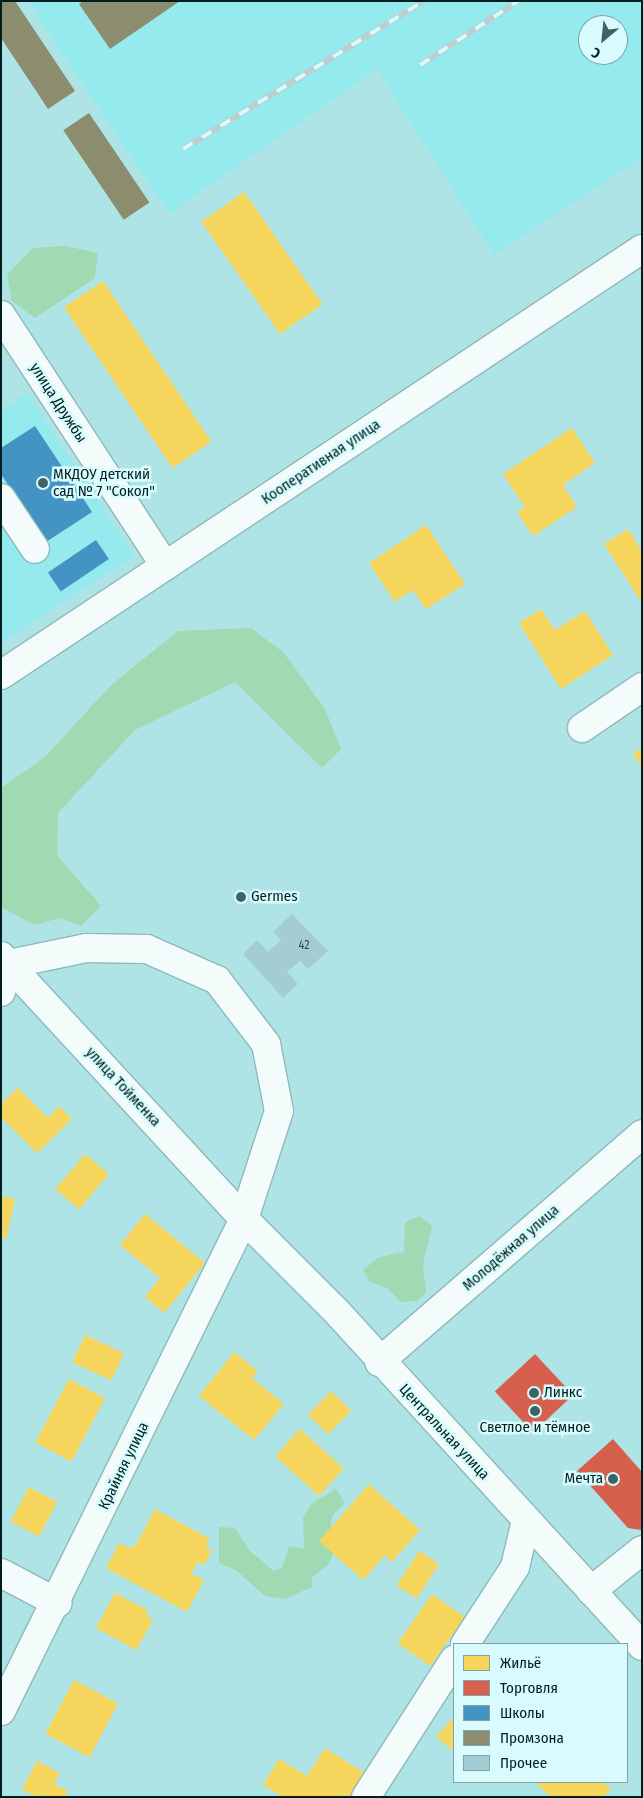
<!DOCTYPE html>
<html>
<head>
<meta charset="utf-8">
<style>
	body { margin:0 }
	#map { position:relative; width:643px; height:1798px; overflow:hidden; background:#afe4e7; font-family:"Fira Sans Condensed",sans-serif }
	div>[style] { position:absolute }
	.built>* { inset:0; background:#95eaee }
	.green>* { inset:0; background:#a1d9b3 }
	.homes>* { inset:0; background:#f6d55c; transform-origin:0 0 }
	.shops>* { inset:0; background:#d6604d; transform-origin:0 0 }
	.schools>* { inset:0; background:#4393c3; transform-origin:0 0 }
	.industry>* { inset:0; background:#8c8c6e; transform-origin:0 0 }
	.building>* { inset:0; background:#a4cdd3 }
	.roads { filter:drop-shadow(1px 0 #8db9bb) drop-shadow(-1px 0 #8db9bb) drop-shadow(0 1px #8db9bb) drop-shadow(0 -1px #8db9bb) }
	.minor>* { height:28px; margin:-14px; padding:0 14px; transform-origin:14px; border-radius:14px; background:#f3fbfb }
	.rail>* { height:5.5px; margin-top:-2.75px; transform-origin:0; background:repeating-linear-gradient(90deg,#d8fbfd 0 11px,#becece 0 22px); box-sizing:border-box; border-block:1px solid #becece }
	.dots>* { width:14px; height:14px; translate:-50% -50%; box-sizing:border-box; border:2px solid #d8fbfd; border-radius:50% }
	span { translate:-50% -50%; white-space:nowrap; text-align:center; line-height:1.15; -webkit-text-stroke:5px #d8fbfd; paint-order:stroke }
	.number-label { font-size:12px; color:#2b4b4e }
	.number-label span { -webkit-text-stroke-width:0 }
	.street-label { font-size:15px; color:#001d1f }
	.poi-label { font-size:15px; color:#001d1f }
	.left { translate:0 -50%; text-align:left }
	.right { translate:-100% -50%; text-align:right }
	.frame { position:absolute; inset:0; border:2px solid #001d1f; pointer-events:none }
	.legend { position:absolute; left:453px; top:1643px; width:175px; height:140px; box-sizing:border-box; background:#d8fbfd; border:1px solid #82a2a4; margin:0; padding:6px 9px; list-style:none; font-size:15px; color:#001d1f }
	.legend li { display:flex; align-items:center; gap:10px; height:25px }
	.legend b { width:25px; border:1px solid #82a2a4 }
	.north { position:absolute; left:578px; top:15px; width:50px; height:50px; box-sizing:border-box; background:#d8fbfd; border:1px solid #82a2a4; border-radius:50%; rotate:208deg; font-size:14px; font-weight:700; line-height:20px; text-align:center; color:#001d1f }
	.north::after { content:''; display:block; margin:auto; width:18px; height:22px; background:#3d6365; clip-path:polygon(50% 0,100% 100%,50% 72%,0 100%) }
</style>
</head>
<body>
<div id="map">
	<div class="built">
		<div style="clip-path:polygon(evenodd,27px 1px,642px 1px,642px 158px,494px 255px,377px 69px,169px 214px,27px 1px,588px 25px,618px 25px,618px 55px,588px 55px,588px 25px)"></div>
		<div style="clip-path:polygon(27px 393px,134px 556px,1px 643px,1px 409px)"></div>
	</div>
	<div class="green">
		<div style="clip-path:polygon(65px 246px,98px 253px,95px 278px,35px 318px,12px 301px,7px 275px,33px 248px)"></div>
		<div style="clip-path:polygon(251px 628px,284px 653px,325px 709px,341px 749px,322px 768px,235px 682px,135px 730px,58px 813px,57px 855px,101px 906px,81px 926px,60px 918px,34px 925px,1px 907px,1px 788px,45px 757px,111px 685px,178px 631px)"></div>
		<div style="clip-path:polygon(420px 1216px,432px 1226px,423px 1264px,426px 1292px,417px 1301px,401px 1302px,387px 1288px,370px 1282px,363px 1270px,379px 1257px,404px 1252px,405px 1222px)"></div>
		<div style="clip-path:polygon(336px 1489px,345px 1503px,332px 1516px,330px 1534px,336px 1550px,328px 1565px,312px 1577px,312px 1587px,284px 1599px,265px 1596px,237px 1571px,219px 1563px,219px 1527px,235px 1528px,250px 1551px,274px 1571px,282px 1568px,289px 1546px,304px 1549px,303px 1517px,312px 1503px)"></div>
	</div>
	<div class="homes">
		<div style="left:244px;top:192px;width:137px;height:52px;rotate:55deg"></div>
		<div style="left:103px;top:281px;width:194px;height:47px;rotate:56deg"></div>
		<div style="clip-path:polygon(572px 428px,595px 463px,563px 485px,577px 507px,533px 536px,517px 512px,525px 507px,503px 474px)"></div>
		<div style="clip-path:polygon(426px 525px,465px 584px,426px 609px,413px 590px,395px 602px,369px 563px)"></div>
		<div style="clip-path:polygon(628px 529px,642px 551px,642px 603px,604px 544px)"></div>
		<div style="clip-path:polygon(541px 609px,555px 630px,585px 611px,613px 655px,561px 689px,519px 623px)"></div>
		<div style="clip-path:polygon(642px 748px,642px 767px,633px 754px)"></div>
		<div style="clip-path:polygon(18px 1088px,48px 1118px,59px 1106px,72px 1119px,37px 1153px,1px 1117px,1px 1104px)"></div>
		<div style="left:85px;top:1154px;width:31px;height:46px;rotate:40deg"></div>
		<div style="clip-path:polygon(1px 1196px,15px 1199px,6px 1239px,1px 1238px)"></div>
		<div style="clip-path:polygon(145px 1214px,205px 1263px,164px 1313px,145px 1297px,160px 1278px,120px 1245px)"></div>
		<div style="left:85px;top:1335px;width:43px;height:30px;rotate:25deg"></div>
		<div style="clip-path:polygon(234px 1352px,258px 1371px,252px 1378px,284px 1404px,254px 1440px,199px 1396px)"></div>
		<div style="left:69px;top:1379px;width:41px;height:72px;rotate:28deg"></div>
		<div style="left:331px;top:1391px;width:28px;height:33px;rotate:44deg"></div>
		<div style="left:300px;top:1429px;width:59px;height:37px;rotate:42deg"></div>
		<div style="clip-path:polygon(369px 1484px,420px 1530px,392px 1562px,385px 1555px,363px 1580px,319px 1541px)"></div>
		<div style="left:29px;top:1487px;width:32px;height:39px;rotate:28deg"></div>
		<div style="clip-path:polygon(155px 1509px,210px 1539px,206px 1547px,212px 1551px,204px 1565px,198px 1562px,191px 1574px,204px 1580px,187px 1612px,106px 1568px,119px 1543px,130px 1548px,136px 1545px)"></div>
		<div style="left:419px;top:1551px;width:24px;height:41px;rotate:33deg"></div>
		<div style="clip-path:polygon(115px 1593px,149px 1611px,146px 1616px,153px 1620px,136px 1650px,96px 1628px)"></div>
		<div style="left:432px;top:1594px;width:40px;height:60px;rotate:35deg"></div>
		<div style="left:74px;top:1680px;width:50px;height:61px;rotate:28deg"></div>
		<div style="clip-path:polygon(454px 1717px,454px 1751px,436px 1737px)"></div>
		<div style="clip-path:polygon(325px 1748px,366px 1774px,352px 1797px,283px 1797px,263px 1785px,279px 1759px,307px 1776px)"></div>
		<div style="clip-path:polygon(37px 1761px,60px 1773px,54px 1784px,68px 1791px,65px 1797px,37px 1797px,22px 1789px)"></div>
		<div style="clip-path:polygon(535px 1782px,602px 1782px,611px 1789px,604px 1797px,551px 1797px)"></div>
	</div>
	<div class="shops">
		<div style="left:535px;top:1354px;width:56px;height:55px;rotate:47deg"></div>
		<div style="clip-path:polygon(613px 1439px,642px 1472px,641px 1530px,628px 1528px,577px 1471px)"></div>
	</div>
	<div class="schools">
		<div style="clip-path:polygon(35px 426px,92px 512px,46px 542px,1px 474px,1px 448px)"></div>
		<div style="left:96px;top:540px;width:23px;height:58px;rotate:56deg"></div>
	</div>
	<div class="industry">
		<div style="clip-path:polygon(1px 1px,15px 1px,75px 91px,48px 109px,1px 38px)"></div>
		<div style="clip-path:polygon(83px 1px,180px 1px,110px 49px,79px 4px)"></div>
		<div style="left:89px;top:113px;width:108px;height:31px;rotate:56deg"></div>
	</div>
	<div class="building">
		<div style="clip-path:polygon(292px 914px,328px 951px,308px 969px,300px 961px,287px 972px,298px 984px,283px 998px,243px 954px,257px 940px,268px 952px,281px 940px,273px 932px)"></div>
	</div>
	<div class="roads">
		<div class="minor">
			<div style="left:1px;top:315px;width:300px;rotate:56.8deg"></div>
			<div style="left:1px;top:498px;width:61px;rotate:56.3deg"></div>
			<div style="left:1px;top:675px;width:770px;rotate:-33.61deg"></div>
			<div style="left:582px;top:728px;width:73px;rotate:-34.3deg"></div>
			<div style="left:1px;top:956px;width:358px;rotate:47.3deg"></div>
			<div style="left:244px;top:1219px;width:132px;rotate:45deg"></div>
			<div style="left:337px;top:1312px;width:452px;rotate:47.6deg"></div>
			<div style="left:1px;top:992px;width:29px;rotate:-74deg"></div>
			<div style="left:9px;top:964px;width:79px;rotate:-11.7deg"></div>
			<div style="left:86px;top:948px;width:61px;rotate:0.9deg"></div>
			<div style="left:147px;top:949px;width:77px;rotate:23.9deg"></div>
			<div style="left:217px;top:980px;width:81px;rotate:52.6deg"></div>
			<div style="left:266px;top:1044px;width:68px;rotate:79deg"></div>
			<div style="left:279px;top:1111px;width:114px;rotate:108deg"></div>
			<div style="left:244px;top:1219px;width:549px;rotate:116.28deg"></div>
			<div style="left:379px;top:1362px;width:348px;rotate:-40.9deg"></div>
			<div style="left:1px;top:1573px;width:64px;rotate:27.8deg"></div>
			<div style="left:591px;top:1591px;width:65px;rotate:-38.8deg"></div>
			<div style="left:465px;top:1644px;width:92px;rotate:-57deg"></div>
			<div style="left:515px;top:1567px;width:47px;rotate:-76.6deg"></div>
			<div style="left:366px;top:1797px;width:163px;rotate:-57.3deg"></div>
		</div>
	</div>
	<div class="rail">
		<div style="left:420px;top:65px;width:117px;rotate:-33.1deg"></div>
		<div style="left:183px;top:149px;width:283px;rotate:-31.6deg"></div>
	</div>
	<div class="dots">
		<div style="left:43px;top:483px;background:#3d6365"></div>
		<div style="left:241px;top:897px;background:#3d6365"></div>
		<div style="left:534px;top:1393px;background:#3d6365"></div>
		<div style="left:535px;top:1411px;background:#3d6365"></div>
		<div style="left:613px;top:1479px;background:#3d6365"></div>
	</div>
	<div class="number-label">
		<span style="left:304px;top:946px">42</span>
	</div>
	<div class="street-label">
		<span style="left:58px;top:403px;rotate:57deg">улица Дружбы</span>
		<span style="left:321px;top:462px;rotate:-34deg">Кооперативная улица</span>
		<span style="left:123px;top:1087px;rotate:47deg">улица Тойменка</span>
		<span style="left:511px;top:1248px;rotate:-41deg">Молодёжная улица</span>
		<span style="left:444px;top:1432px;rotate:47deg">Центральная улица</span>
		<span style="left:124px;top:1466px;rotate:-64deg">Крайняя улица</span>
	</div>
	<div class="poi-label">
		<span class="left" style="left:53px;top:483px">МКДОУ детский<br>сад № 7 "Сокол"</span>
		<span class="left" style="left:251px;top:897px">Germes</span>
		<span class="left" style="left:544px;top:1393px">Линкс</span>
		<span style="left:535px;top:1428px">Светлое и тёмное</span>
		<span class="right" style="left:603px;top:1479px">Мечта</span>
	</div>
	<div class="frame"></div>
	<ul class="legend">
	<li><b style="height:14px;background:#f6d55c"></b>Жильё</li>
	<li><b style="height:14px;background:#d6604d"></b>Торговля</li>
	<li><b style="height:14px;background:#4393c3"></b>Школы</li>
	<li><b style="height:14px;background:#8c8c6e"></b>Промзона</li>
	<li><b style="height:14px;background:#a4cdd3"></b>Прочее</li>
	</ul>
	<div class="north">С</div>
</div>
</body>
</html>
